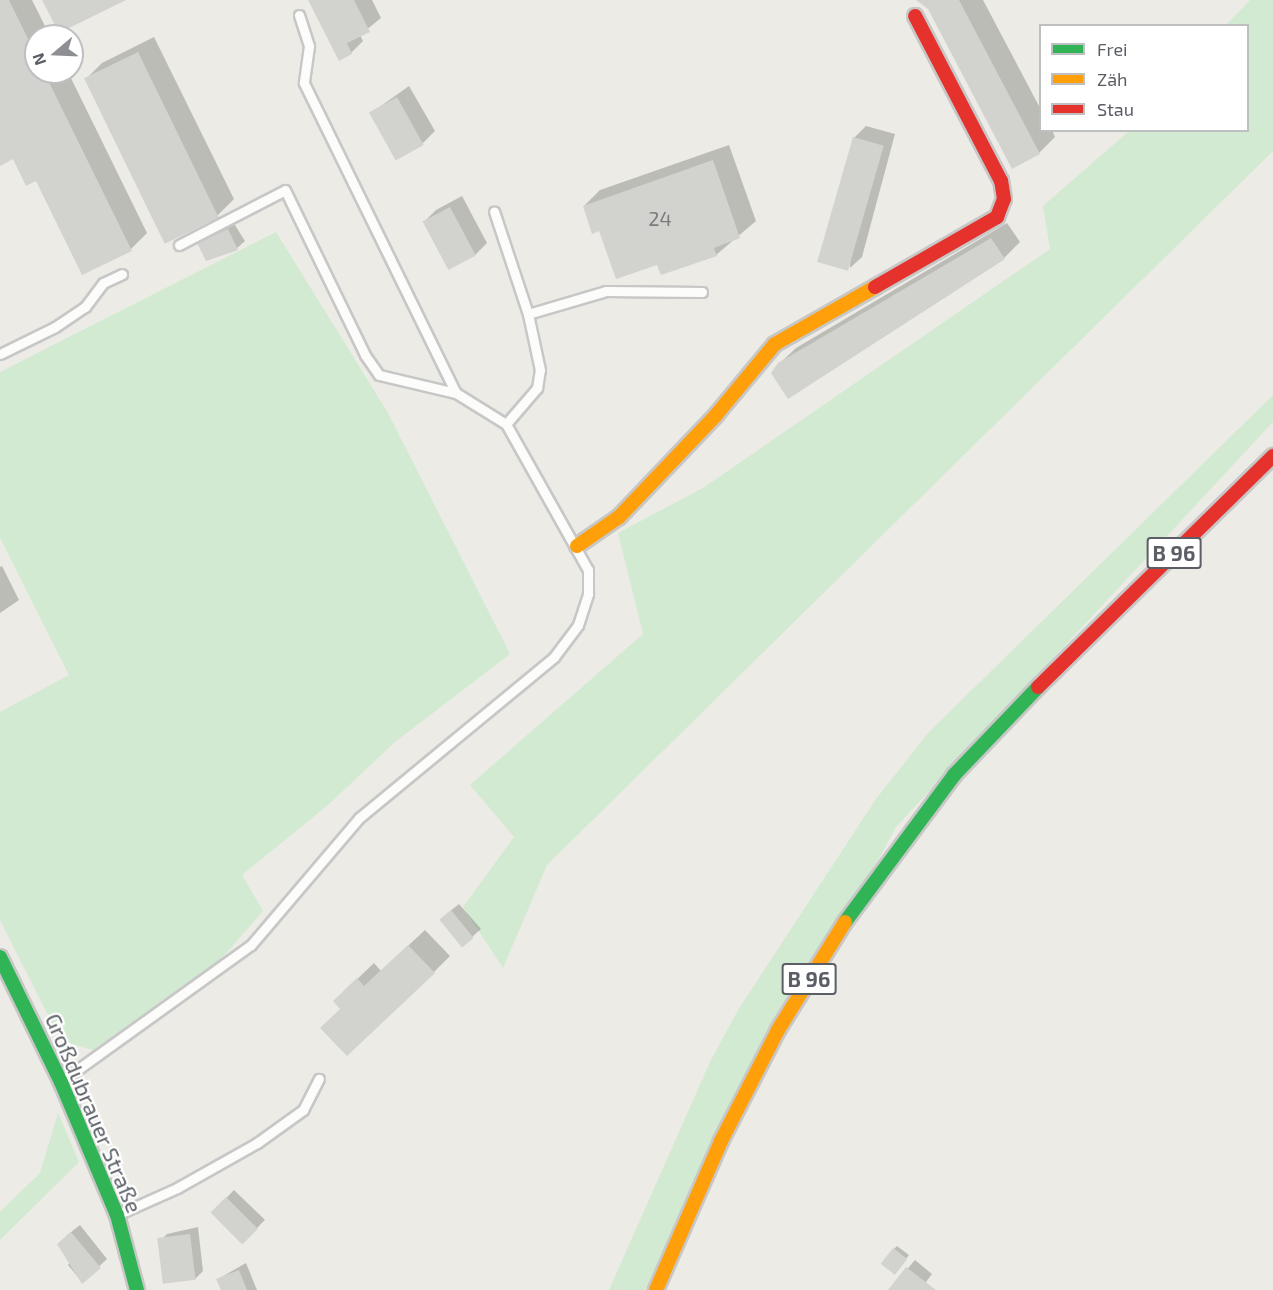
<!DOCTYPE html>
<html>
<head>
<meta charset="utf-8">
<style>
	body { margin:0 }
	#map { position:relative; width:1273px; height:1290px; overflow:hidden; background:#ecebe5; font-family:"Exo 2",sans-serif }
	div>[style] { position:absolute }
	.green>* { inset:0; background:#d2ead2 }
	.shadow>* { inset:0; background:#0003; transform-origin:0 0 }
	.building>* { inset:0; background:#d2d2ce; transform-origin:0 0 }
	.roads { filter:drop-shadow(2px 0 #c8c7c7) drop-shadow(-2px 0 #c8c7c7) drop-shadow(0 2px #c8c7c7) drop-shadow(0 -2px #c8c7c7) }
	.lane>* { height:9px; margin:-4.5px; padding:0 4.5px; transform-origin:4.5px; border-radius:4.5px; background:#fcfcfb }
	.fast>* { height:14px; margin:-7px; padding:0 7px; transform-origin:7px; border-radius:7px; background:#30b455 }
	.slow>* { height:14px; margin:-7px; padding:0 7px; transform-origin:7px; border-radius:7px; background:#ff9f0a }
	.jam>* { height:14px; margin:-7px; padding:0 7px; transform-origin:7px; border-radius:7px; background:#e5322d }
	span { translate:-50% -50%; white-space:nowrap; text-align:center; line-height:1.15; -webkit-text-stroke:4.5px #fff; paint-order:stroke }
	.number-label { font-size:20px; color:#7a7c80 }
	.number-label span { -webkit-text-stroke-width:0 }
	.shield-label span { padding:2px 4px; background:#fff; border:2px solid; border-radius:4px; -webkit-text-stroke-width:0 }
	.shield-label { font-size:21px; color:#5b5e65; font-weight:700 }
	.street-label { font-size:22px; color:#5b5e65 }
	.legend { position:absolute; left:1039px; top:24px; width:210px; height:108px; box-sizing:border-box; background:#fff; border:2px solid #bdbfc1; margin:0; padding:8px 10px; list-style:none; font-size:18px; color:#5b5e65 }
	.legend li { display:flex; align-items:center; gap:12px; height:30px }
	.legend b { width:30px; border:2px solid #bdbfc1 }
	.north { position:absolute; left:24px; top:24px; width:60px; height:60px; box-sizing:border-box; background:#fff; border:2px solid #bdbfc1; border-radius:50%; rotate:251deg; font-size:16px; font-weight:700; line-height:24px; text-align:center; color:#5b5e65 }
	.north::after { content:''; display:block; margin:auto; width:21px; height:27px; background:#8e8f92; clip-path:polygon(50% 0,100% 100%,50% 72%,0 100%) }
</style>
</head>
<body>
<div id="map">
	<div class="green">
		<div style="clip-path:polygon(1250px 0,1273px 0,1273px 151px,547px 865px,503px 968px,463px 907px,514px 837px,470px 785px,643px 634px,618px 533px,703px 488px,1050px 249px,1043px 206px,1129px 131px,1248px 130px,1248px 26px,1226px 25px)"></div>
		<div style="clip-path:polygon(276px 232px,388px 413px,510px 654px,395px 742px,328px 805px,242px 875px,263px 911px,221px 959px,93px 1050px,61px 1041px,0 920px,0 712px,69px 675px,0 538px,0 372px)"></div>
		<div style="clip-path:polygon(1273px 395px,1273px 422px,896px 827px,646px 1290px,609px 1290px,710px 1062px,738px 1010px,876px 799px,928px 733px)"></div>
		<div style="clip-path:polygon(58px 1113px,79px 1162px,0 1240px,0 1212px,40px 1173px)"></div>
	</div>
	<div class="shadow">
		<div style="clip-path:polygon(0 0,32px 0,50px 36px,36px 36px,36px 72px,68px 72px,147px 233px,131px 249px,14px 157px,0 164px)"></div>
		<div style="clip-path:polygon(310px 0,372px 0,381px 18px,360px 35px,363px 41px,351px 53px)"></div>
		<div style="clip-path:polygon(917px 0,983px 0,1040px 108px,1040px 130px,1052px 130px,1055px 137px,1039px 153px,1012px 167px,929px 8px)"></div>
		<div style="clip-path:polygon(154px 37px,234px 199px,218px 215px,165px 237px,86px 79px,102px 63px)"></div>
		<div style="clip-path:polygon(409px 86px,435px 131px,423px 143px,371px 113px)"></div>
		<div style="clip-path:polygon(866px 126px,895px 134px,862px 257px,850px 268px,854px 138px)"></div>
		<div style="clip-path:polygon(729px 145px,756px 221px,716px 255px,658px 263px,600px 229px,584px 206px,600px 190px)"></div>
		<div style="clip-path:polygon(462px 196px,487px 243px,475px 255px,424px 222px,436px 210px)"></div>
		<div style="clip-path:polygon(233px 222px,245px 241px,237px 248px,207px 259px,199px 243px)"></div>
		<div style="clip-path:polygon(1007px 223px,1020px 242px,1004px 258px,779px 364px,796px 348px)"></div>
		<div style="clip-path:polygon(2px 566px,19px 600px,0 613px,0 567px)"></div>
		<div style="clip-path:polygon(459px 904px,481px 929px,463px 945px,449px 912px)"></div>
		<div style="clip-path:polygon(425px 930px,450px 956px,434px 972px,342px 1008px,351px 985px,374px 963px,381px 971px)"></div>
		<div style="left:234px;top:1190px;width:43px;height:31px;rotate:44deg"></div>
		<div style="clip-path:polygon(80px 1225px,107px 1259px,82px 1282px,68px 1265px,72px 1261px,66px 1236px)"></div>
		<div style="clip-path:polygon(198px 1227px,203px 1271px,195px 1279px,159px 1242px,167px 1234px)"></div>
		<div style="clip-path:polygon(897px 1246px,909px 1255px,898px 1269px,894px 1249px)"></div>
		<div style="clip-path:polygon(915px 1260px,932px 1274px,920px 1290px,898px 1290px,893px 1286px)"></div>
		<div style="clip-path:polygon(246px 1263px,257px 1290px,223px 1290px,218px 1279px)"></div>
	</div>
	<div class="building">
		<div style="clip-path:polygon(0 0,9px 0,36px 55px,36px 72px,44px 72px,132px 251px,82px 275px,36px 181px,26px 186px,13px 159px,0 166px)"></div>
		<div style="clip-path:polygon(42px 0,126px 0,59px 33px)"></div>
		<div style="clip-path:polygon(308px 0,354px 0,370px 32px,347px 43px,352px 54px,339px 61px)"></div>
		<div style="clip-path:polygon(916px 0,959px 0,1040px 154px,1012px 169px,928px 9px)"></div>
		<div style="left:138px;top:52px;width:184px;height:60px;rotate:64deg"></div>
		<div style="left:397px;top:97px;width:55px;height:32px;rotate:61deg"></div>
		<div style="left:853px;top:137px;width:32px;height:130px;rotate:16deg"></div>
		<div style="clip-path:polygon(713px 160px,740px 238px,714px 248px,717px 256px,661px 275px,657px 265px,616px 279px,599px 231px,592px 234px,583px 206px)"></div>
		<div style="left:450px;top:207px;width:55px;height:31px;rotate:62deg"></div>
		<div style="clip-path:polygon(228px 229px,238px 250px,206px 261px,197px 243px)"></div>
		<div style="clip-path:polygon(991px 238px,1005px 259px,788px 399px,771px 373px,778px 363px)"></div>
		<div style="left:451px;top:910px;width:36px;height:15px;rotate:51deg"></div>
		<div style="clip-path:polygon(408px 945px,435px 973px,347px 1056px,320px 1028px,340px 1009px,333px 1001px,357px 978px,364px 986px)"></div>
		<div style="left:226px;top:1197px;width:45px;height:22px;rotate:45deg"></div>
		<div style="clip-path:polygon(71px 1232px,101px 1268px,82px 1284px,57px 1244px)"></div>
		<div style="left:190px;top:1234px;width:46px;height:33px;rotate:83deg"></div>
		<div style="left:893px;top:1248px;width:18px;height:20px;rotate:38deg"></div>
		<div style="clip-path:polygon(906px 1267px,936px 1290px,888px 1290px)"></div>
		<div style="clip-path:polygon(239px 1270px,247px 1290px,221px 1290px,216px 1279px)"></div>
	</div>
	<div class="roads">
		<div class="lane">
			<div style="left:299px;top:15px;width:33px;rotate:72deg"></div>
			<div style="left:309px;top:46px;width:37px;rotate:98deg"></div>
			<div style="left:304px;top:83px;width:345px;rotate:63.9deg"></div>
			<div style="left:456px;top:393px;width:59px;rotate:31.8deg"></div>
			<div style="left:179px;top:245px;width:119px;rotate:-27.4deg"></div>
			<div style="left:285px;top:190px;width:183px;rotate:64.1deg"></div>
			<div style="left:365px;top:355px;width:24px;rotate:55deg"></div>
			<div style="left:379px;top:375px;width:79px;rotate:13.2deg"></div>
			<div style="left:528px;top:314px;width:81px;rotate:-16.4deg"></div>
			<div style="left:606px;top:291px;width:96px;rotate:0.6deg"></div>
			<div style="left:0;top:354px;width:61px;rotate:-26.1deg"></div>
			<div style="left:55px;top:327px;width:36px;rotate:-34deg"></div>
			<div style="left:85px;top:307px;width:30px;rotate:-53deg"></div>
			<div style="left:103px;top:283px;width:21px;rotate:-25deg"></div>
			<div style="left:63px;top:1080px;width:231px;rotate:-35.7deg"></div>
			<div style="left:251px;top:945px;width:167px;rotate:-49.6deg"></div>
			<div style="left:359px;top:818px;width:253px;rotate:-39.5deg"></div>
			<div style="left:554px;top:657px;width:40px;rotate:-53deg"></div>
			<div style="left:578px;top:625px;width:33px;rotate:-72deg"></div>
			<div style="left:588px;top:594px;width:24px;rotate:-90deg"></div>
			<div style="left:588px;top:570px;width:167px;rotate:-119.3deg"></div>
			<div style="left:506px;top:424px;width:48px;rotate:-49.3deg"></div>
			<div style="left:537px;top:388px;width:18px;rotate:-81deg"></div>
			<div style="left:540px;top:370px;width:57px;rotate:-102.1deg"></div>
			<div style="left:528px;top:314px;width:108px;rotate:-108.3deg"></div>
			<div style="left:119px;top:1214px;width:64px;rotate:-24.1deg"></div>
			<div style="left:177px;top:1188px;width:92px;rotate:-29.4deg"></div>
			<div style="left:257px;top:1143px;width:57px;rotate:-35.7deg"></div>
			<div style="left:303px;top:1110px;width:35px;rotate:-63deg"></div>
		</div>
		<div class="fast">
			<div style="left:845px;top:922px;width:183px;rotate:-53.4deg"></div>
			<div style="left:954px;top:775px;width:122px;rotate:-46.3deg"></div>
			<div style="left:0;top:957px;width:139px;rotate:64deg"></div>
			<div style="left:61px;top:1082px;width:144px;rotate:67.2deg"></div>
			<div style="left:117px;top:1215px;width:78px;rotate:75.1deg"></div>
		</div>
		<div class="slow">
			<div style="left:577px;top:546px;width:51px;rotate:-34.6deg"></div>
			<div style="left:619px;top:517px;width:141px;rotate:-46.4deg"></div>
			<div style="left:716px;top:415px;width:92px;rotate:-50.3deg"></div>
			<div style="left:775px;top:344px;width:115px;rotate:-29.7deg"></div>
			<div style="left:656px;top:1290px;width:163px;rotate:-66.4deg"></div>
			<div style="left:721px;top:1141px;width:125px;rotate:-62.8deg"></div>
			<div style="left:778px;top:1030px;width:127px;rotate:-58.2deg"></div>
		</div>
		<div class="jam">
			<div style="left:875px;top:287px;width:141px;rotate:-29.8deg"></div>
			<div style="left:997px;top:217px;width:19px;rotate:-69deg"></div>
			<div style="left:1004px;top:199px;width:18px;rotate:-99deg"></div>
			<div style="left:1001px;top:181px;width:186px;rotate:-117.5deg"></div>
			<div style="left:1038px;top:687px;width:330px;rotate:-44.5deg"></div>
		</div>
	</div>
	<div class="number-label">
		<span style="left:660px;top:218px">24</span>
	</div>
	<div class="shield-label">
		<span style="left:1174px;top:553px">B 96</span>
		<span style="left:809px;top:979px">B 96</span>
	</div>
	<div class="street-label">
		<span style="left:94px;top:1113px;rotate:67deg">Großdubrauer Straße</span>
	</div>
	<ul class="legend">
	<li><b style="height:8px;background:#30b455"></b>Frei</li>
	<li><b style="height:8px;background:#ff9f0a"></b>Zäh</li>
	<li><b style="height:8px;background:#e5322d"></b>Stau</li>
	</ul>
	<div class="north">N</div>
</div>
</body>
</html>
